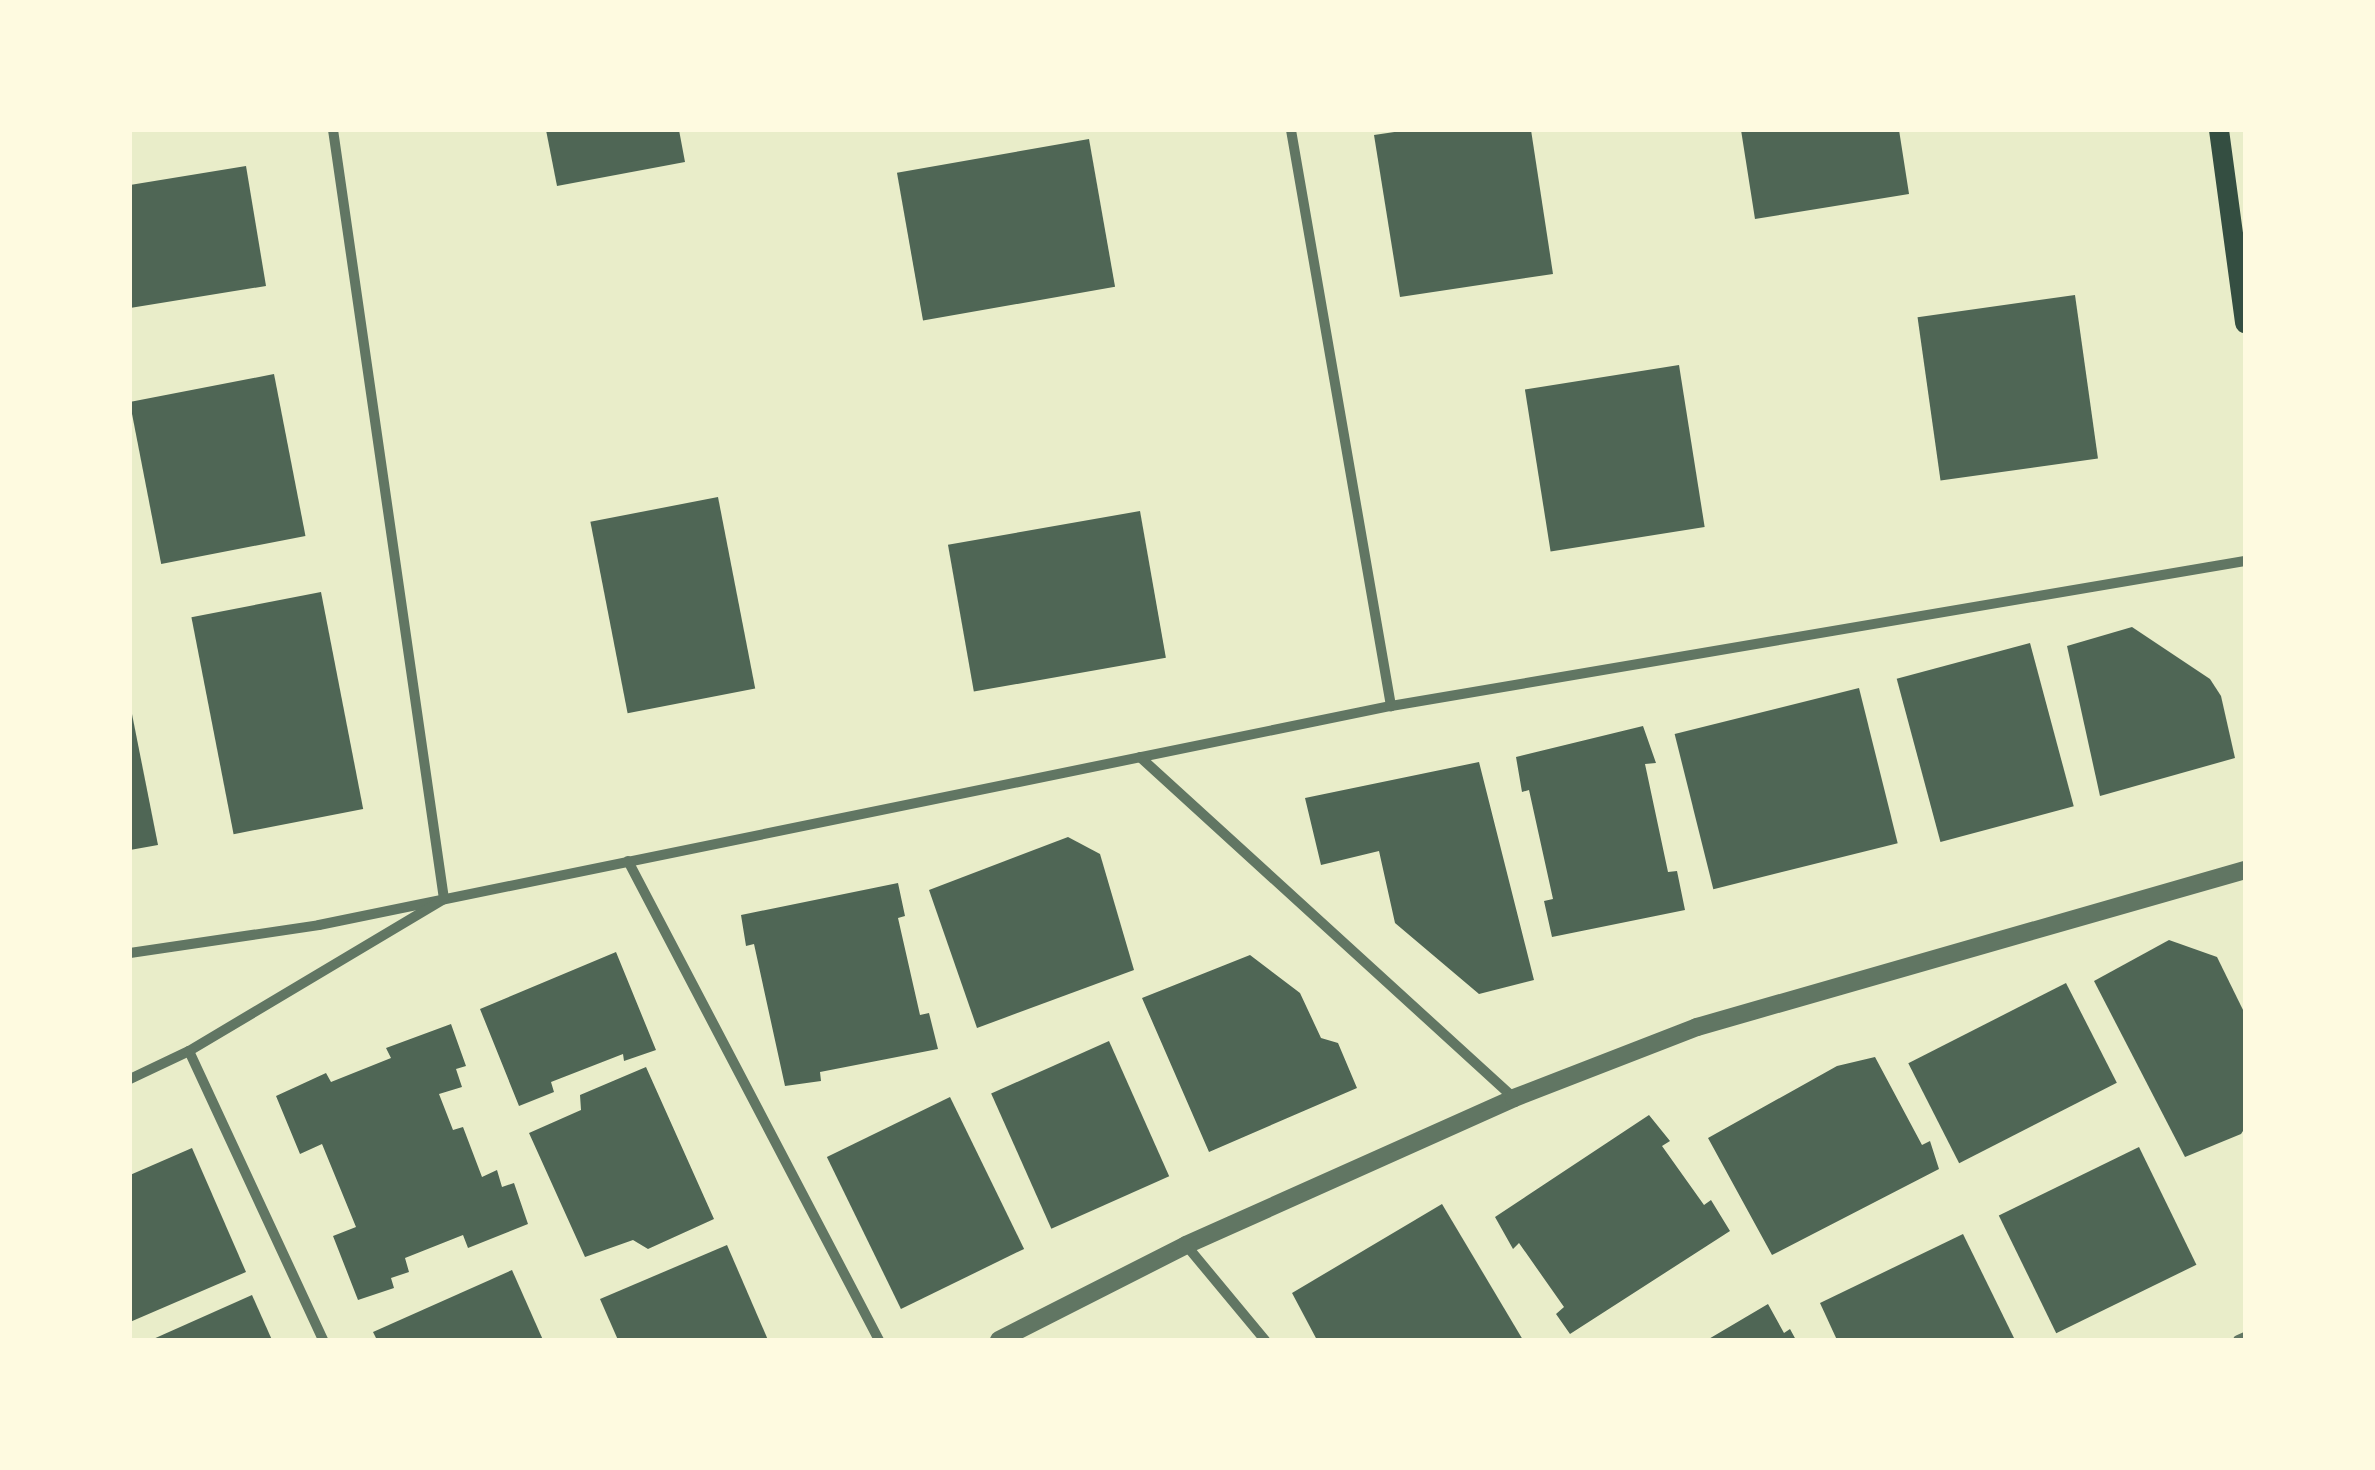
<!DOCTYPE html>
<html>
<head>
<meta charset="utf-8">
<style>
	body { margin:0 }
	#map { position:relative; width:2375px; height:1470px; overflow:hidden; background:#e9edc9; font-family:Ubuntu,sans-serif }
	div>[style] { position:absolute }
	.building>* { inset:0; background:#4f6655; transform-origin:0 0 }
	.minor>* { height:10px; margin:-5px; padding:0 5px; transform-origin:5px; border-radius:5px; background:#617663 }
	.tertiary>* { height:18px; margin:-9px; padding:0 9px; transform-origin:9px; border-radius:9px; background:#617663 }
	.secondary>* { height:20px; margin:-10px; padding:0 10px; transform-origin:10px; border-radius:10px; background:#344e41 }
	span { translate:-50% -50%; white-space:nowrap; text-align:center; line-height:1.15; -webkit-text-stroke:10px #fefae0; paint-order:stroke }
	.frame { position:absolute; inset:0; border:132px solid #fefae0; pointer-events:none }
</style>
</head>
<body>
<div id="map">
	<div class="building">
		<div style="clip-path:polygon(546px 130px,679px 130px,685px 162px,557px 186px)"></div>
		<div style="clip-path:polygon(1408px 130px,1531px 130px,1553px 274px,1400px 297px,1374px 135px)"></div>
		<div style="clip-path:polygon(1741px 130px,1899px 130px,1909px 194px,1755px 219px)"></div>
		<div style="left:1089px;top:139px;width:150px;height:195px;rotate:80deg"></div>
		<div style="clip-path:polygon(246px 166px,266px 286px,130px 308px,130px 185px)"></div>
		<div style="left:2075px;top:295px;width:165px;height:159px;rotate:82deg"></div>
		<div style="left:1679px;top:365px;width:164px;height:156px;rotate:81deg"></div>
		<div style="left:274px;top:374px;width:165px;height:147px;rotate:79deg"></div>
		<div style="left:718px;top:497px;width:195px;height:130px;rotate:79deg"></div>
		<div style="left:1140px;top:511px;width:149px;height:195px;rotate:80deg"></div>
		<div style="left:321px;top:592px;width:221px;height:132px;rotate:79deg"></div>
		<div style="clip-path:polygon(2132px 627px,2210px 679px,2221px 696px,2235px 758px,2100px 796px,2067px 646px)"></div>
		<div style="left:2030px;top:643px;width:169px;height:138px;rotate:75deg"></div>
		<div style="left:1859px;top:688px;width:160px;height:190px;rotate:76deg"></div>
		<div style="clip-path:polygon(130px 704px,158px 845px,130px 850px)"></div>
		<div style="clip-path:polygon(1643px 726px,1656px 763px,1645px 764px,1668px 872px,1677px 871px,1685px 910px,1552px 937px,1544px 901px,1553px 899px,1529px 790px,1522px 792px,1516px 757px)"></div>
		<div style="clip-path:polygon(1479px 762px,1534px 980px,1479px 994px,1395px 923px,1379px 851px,1321px 865px,1305px 798px)"></div>
		<div style="clip-path:polygon(1068px 837px,1100px 854px,1134px 970px,977px 1028px,929px 890px)"></div>
		<div style="clip-path:polygon(898px 883px,905px 916px,898px 918px,920px 1015px,929px 1013px,938px 1049px,820px 1072px,821px 1081px,785px 1086px,754px 944px,746px 946px,741px 915px)"></div>
		<div style="clip-path:polygon(2169px 940px,2217px 957px,2245px 1014px,2245px 1128px,2241px 1134px,2185px 1157px,2094px 981px)"></div>
		<div style="clip-path:polygon(616px 952px,656px 1050px,624px 1061px,623px 1054px,551px 1082px,554px 1092px,519px 1106px,480px 1009px)"></div>
		<div style="clip-path:polygon(1250px 955px,1300px 993px,1321px 1038px,1338px 1043px,1357px 1088px,1209px 1152px,1142px 998px)"></div>
		<div style="left:2066px;top:983px;width:112px;height:177px;rotate:63deg"></div>
		<div style="clip-path:polygon(451px 1024px,466px 1066px,456px 1069px,462px 1087px,439px 1094px,453px 1130px,463px 1127px,482px 1177px,497px 1170px,502px 1187px,514px 1183px,528px 1224px,468px 1248px,463px 1235px,405px 1258px,409px 1272px,391px 1278px,394px 1288px,358px 1300px,333px 1236px,356px 1227px,322px 1144px,300px 1154px,276px 1096px,326px 1073px,331px 1082px,391px 1058px,386px 1048px)"></div>
		<div style="left:1109px;top:1041px;width:148px;height:129px;rotate:66deg"></div>
		<div style="clip-path:polygon(1875px 1057px,1922px 1145px,1930px 1141px,1939px 1169px,1772px 1255px,1708px 1138px,1837px 1066px)"></div>
		<div style="clip-path:polygon(646px 1067px,714px 1219px,648px 1249px,633px 1240px,585px 1257px,529px 1133px,581px 1110px,580px 1095px)"></div>
		<div style="left:950px;top:1097px;width:169px;height:137px;rotate:64deg"></div>
		<div style="clip-path:polygon(1649px 1115px,1670px 1141px,1662px 1146px,1704px 1205px,1711px 1200px,1730px 1231px,1570px 1334px,1556px 1314px,1564px 1307px,1519px 1243px,1513px 1249px,1495px 1217px)"></div>
		<div style="left:2139px;top:1147px;width:131px;height:156px;rotate:64deg"></div>
		<div style="clip-path:polygon(192px 1148px,246px 1272px,130px 1322px,130px 1175px)"></div>
		<div style="clip-path:polygon(1442px 1204px,1523px 1340px,1317px 1340px,1292px 1293px)"></div>
		<div style="clip-path:polygon(1963px 1234px,2015px 1340px,1837px 1340px,1820px 1303px)"></div>
		<div style="clip-path:polygon(727px 1245px,768px 1340px,618px 1340px,600px 1299px)"></div>
		<div style="clip-path:polygon(512px 1270px,543px 1340px,377px 1340px,373px 1332px)"></div>
		<div style="clip-path:polygon(252px 1295px,272px 1340px,151px 1340px)"></div>
		<div style="clip-path:polygon(1768px 1304px,1784px 1333px,1790px 1329px,1796px 1340px,1707px 1340px)"></div>
	</div>
	<div class="minor">
		<div style="left:1291px;top:130px;width:585px;rotate:80.15deg"></div>
		<div style="left:1140px;top:757px;width:506px;rotate:42.36deg"></div>
		<div style="left:628px;top:861px;width:541px;rotate:62.35deg"></div>
		<div style="left:130px;top:953px;width:191px;rotate:-8.4deg"></div>
		<div style="left:319px;top:925px;width:1094px;rotate:-11.55deg"></div>
		<div style="left:1391px;top:706px;width:866px;rotate:-9.64deg"></div>
		<div style="left:189px;top:1051px;width:319px;rotate:65.1deg"></div>
		<div style="left:130px;top:1079px;width:65px;rotate:-25.4deg"></div>
		<div style="left:189px;top:1051px;width:297px;rotate:-30.8deg"></div>
		<div style="left:444px;top:899px;width:777px;rotate:-98.21deg"></div>
		<div style="left:1186px;top:1245px;width:124px;rotate:50.3deg"></div>
		<div style="left:2238px;top:1340px;width:8px;rotate:-23deg"></div>
	</div>
	<div class="tertiary">
		<div style="left:999px;top:1340px;width:210px;rotate:-26.9deg"></div>
		<div style="left:1186px;top:1245px;width:359px;rotate:-24.1deg"></div>
		<div style="left:1514px;top:1098px;width:196px;rotate:-21.2deg"></div>
		<div style="left:1697px;top:1027px;width:570px;rotate:-15.99deg"></div>
	</div>
	<div class="secondary">
		<div style="left:2219px;top:130px;width:195px;rotate:82.3deg"></div>
	</div>
	<div class="frame"></div>
</div>
</body>
</html>
